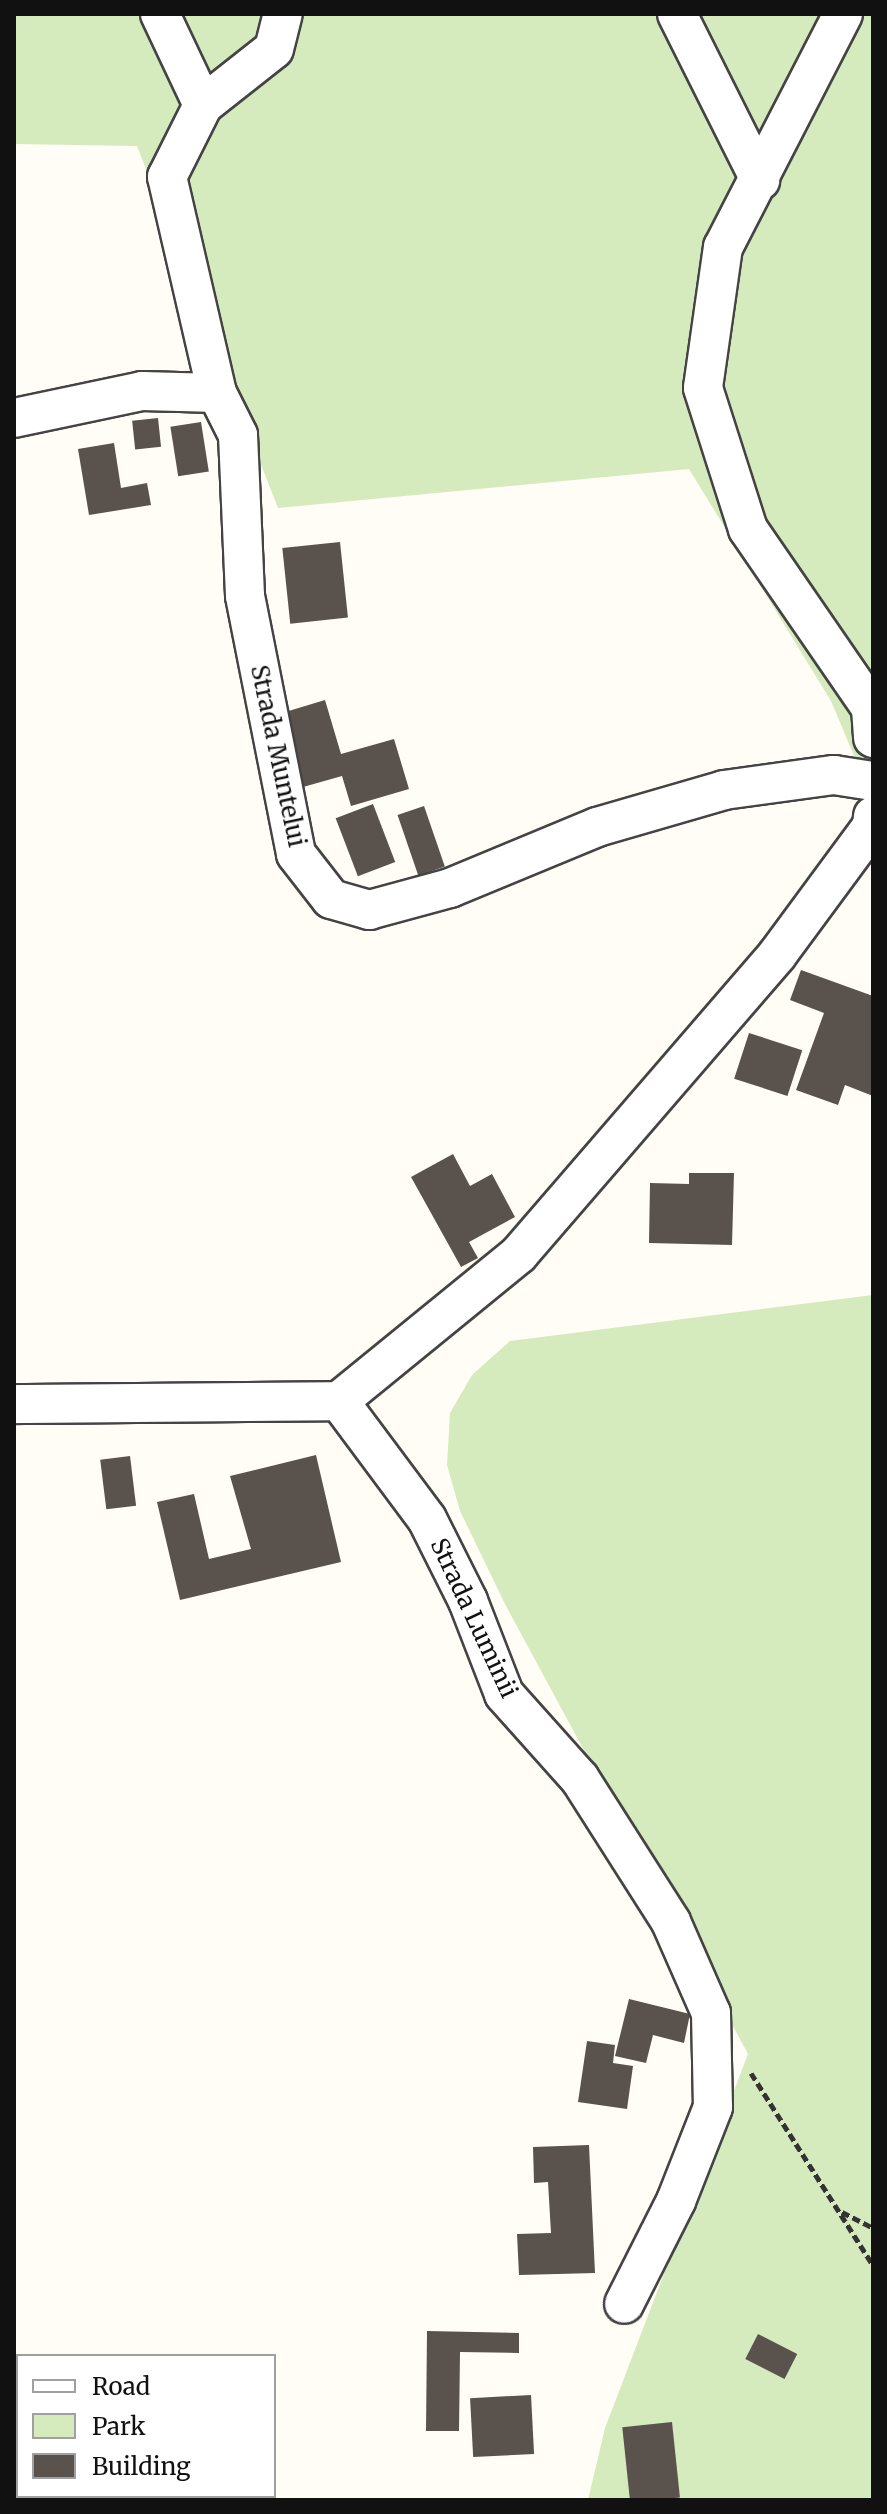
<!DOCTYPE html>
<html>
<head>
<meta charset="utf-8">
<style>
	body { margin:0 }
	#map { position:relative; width:887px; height:2514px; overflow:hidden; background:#fffdf5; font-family:Merriweather,serif }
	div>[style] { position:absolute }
	.green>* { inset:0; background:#d5ebbd }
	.building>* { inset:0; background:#5a524d; transform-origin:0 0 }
	.path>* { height:5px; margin-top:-2.5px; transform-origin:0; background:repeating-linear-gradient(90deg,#333 0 8px,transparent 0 12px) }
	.roads { filter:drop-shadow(2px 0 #444) drop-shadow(-2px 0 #444) drop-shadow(0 2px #444) drop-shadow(0 -2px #444) }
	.minor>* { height:38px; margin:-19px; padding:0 19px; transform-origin:19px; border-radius:19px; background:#fff }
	span { translate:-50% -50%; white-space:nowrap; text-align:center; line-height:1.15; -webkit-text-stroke:8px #fff; paint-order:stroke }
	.street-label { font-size:24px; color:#111 }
	.frame { position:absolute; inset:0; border:16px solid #111; pointer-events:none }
	.legend { position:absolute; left:16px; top:2354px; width:260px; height:144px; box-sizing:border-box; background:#fff; border:2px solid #a0a0a0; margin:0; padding:10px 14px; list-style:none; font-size:24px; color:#111 }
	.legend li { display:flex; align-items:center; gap:16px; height:40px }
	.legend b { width:40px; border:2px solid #a0a0a0 }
</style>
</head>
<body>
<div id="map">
	<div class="green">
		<div style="clip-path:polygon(14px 14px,873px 14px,873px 801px,831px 701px,689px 469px,278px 508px,137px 146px,14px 144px)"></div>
		<div style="clip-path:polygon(873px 1295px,873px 2500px,588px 2500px,605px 2428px,748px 2054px,506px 1606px,460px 1511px,447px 1465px,450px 1413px,472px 1375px,510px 1341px)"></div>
	</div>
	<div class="building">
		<div style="left:158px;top:418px;width:29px;height:26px;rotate:84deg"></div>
		<div style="left:201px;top:422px;width:50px;height:31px;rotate:81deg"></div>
		<div style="clip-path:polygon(114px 443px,121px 488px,147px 483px,151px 505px,89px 515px,78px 449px)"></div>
		<div style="left:340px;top:542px;width:76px;height:58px;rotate:84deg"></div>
		<div style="clip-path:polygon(325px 700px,341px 754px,394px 739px,409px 789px,351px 806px,342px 776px,303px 787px,282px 713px)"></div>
		<div style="left:373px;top:804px;width:62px;height:40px;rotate:69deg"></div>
		<div style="left:424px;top:806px;width:64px;height:28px;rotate:71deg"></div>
		<div style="clip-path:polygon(801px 970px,873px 996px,873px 1096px,845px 1085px,838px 1105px,796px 1090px,824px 1013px,790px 1000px)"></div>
		<div style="left:749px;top:1033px;width:56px;height:48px;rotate:18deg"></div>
		<div style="clip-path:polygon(453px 1154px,470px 1186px,492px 1174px,515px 1217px,469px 1242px,478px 1258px,461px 1267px,411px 1177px)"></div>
		<div style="clip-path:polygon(689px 1173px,734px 1173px,732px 1245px,649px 1243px,650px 1183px,689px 1184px)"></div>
		<div style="clip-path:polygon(316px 1455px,341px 1562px,180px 1600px,157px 1502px,194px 1494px,209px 1559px,251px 1549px,230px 1476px)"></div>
		<div style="left:130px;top:1456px;width:50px;height:30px;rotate:83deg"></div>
		<div style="clip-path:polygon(629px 1999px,690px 2014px,684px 2043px,653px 2035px,646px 2063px,615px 2056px)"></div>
		<div style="clip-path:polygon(587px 2041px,615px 2045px,613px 2063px,633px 2066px,627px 2109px,578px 2102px)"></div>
		<div style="clip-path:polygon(589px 2145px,595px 2273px,519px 2275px,517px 2234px,551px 2233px,548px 2182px,534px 2183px,533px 2147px)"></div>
		<div style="clip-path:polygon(427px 2331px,519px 2333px,519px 2353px,460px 2352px,459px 2431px,426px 2431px)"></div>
		<div style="left:758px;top:2334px;width:44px;height:28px;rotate:27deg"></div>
		<div style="left:531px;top:2395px;width:59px;height:61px;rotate:87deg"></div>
		<div style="left:672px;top:2422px;width:76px;height:50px;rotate:84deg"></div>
	</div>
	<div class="path">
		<div style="left:751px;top:2073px;width:227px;rotate:57.6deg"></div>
		<div style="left:842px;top:2212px;width:35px;rotate:27deg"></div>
	</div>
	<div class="roads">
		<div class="minor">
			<div style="left:160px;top:14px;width:101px;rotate:64.7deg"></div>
			<div style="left:677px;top:14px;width:186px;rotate:63.4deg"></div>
			<div style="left:843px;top:14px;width:262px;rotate:117.2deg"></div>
			<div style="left:723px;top:247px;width:142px;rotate:98.1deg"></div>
			<div style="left:703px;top:388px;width:148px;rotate:72.3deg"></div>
			<div style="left:748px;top:529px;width:217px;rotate:55.5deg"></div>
			<div style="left:871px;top:708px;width:30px;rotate:86deg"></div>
			<div style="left:217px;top:393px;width:222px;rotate:-103deg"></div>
			<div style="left:167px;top:177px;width:80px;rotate:-63.4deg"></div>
			<div style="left:203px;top:105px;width:90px;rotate:-38.3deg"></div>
			<div style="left:274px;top:49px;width:36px;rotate:-76deg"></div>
			<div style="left:14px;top:418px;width:131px;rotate:-11.9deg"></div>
			<div style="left:142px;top:391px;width:75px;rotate:1.5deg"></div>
			<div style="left:217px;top:393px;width:47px;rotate:63.4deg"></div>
			<div style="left:238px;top:435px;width:161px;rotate:87.5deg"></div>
			<div style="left:245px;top:596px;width:263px;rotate:78.8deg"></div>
			<div style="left:296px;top:854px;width:57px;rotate:52.1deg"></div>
			<div style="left:331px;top:899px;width:40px;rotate:16deg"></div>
			<div style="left:369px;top:910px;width:84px;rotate:-15.2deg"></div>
			<div style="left:450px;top:888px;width:159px;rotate:-22.5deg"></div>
			<div style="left:597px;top:827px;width:132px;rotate:-16.2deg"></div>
			<div style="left:724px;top:790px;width:111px;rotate:-7.8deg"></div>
			<div style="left:834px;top:775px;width:39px;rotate:9deg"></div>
			<div style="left:339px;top:1401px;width:232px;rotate:-39.2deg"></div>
			<div style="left:519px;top:1254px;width:395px;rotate:-49.2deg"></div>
			<div style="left:777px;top:955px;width:160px;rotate:-53.6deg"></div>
			<div style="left:872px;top:826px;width:10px;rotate:-84deg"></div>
			<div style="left:14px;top:1404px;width:325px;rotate:-0.5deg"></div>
			<div style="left:339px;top:1401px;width:147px;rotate:53.3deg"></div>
			<div style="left:427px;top:1519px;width:92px;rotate:63.4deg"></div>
			<div style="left:468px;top:1601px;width:100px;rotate:68.8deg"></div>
			<div style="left:504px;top:1694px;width:114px;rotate:48.2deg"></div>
			<div style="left:580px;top:1779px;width:169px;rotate:57.5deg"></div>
			<div style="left:671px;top:1922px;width:99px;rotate:66.3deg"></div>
			<div style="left:711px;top:2013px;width:94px;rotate:88.8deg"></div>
			<div style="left:713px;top:2107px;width:101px;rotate:111.5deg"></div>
			<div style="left:676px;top:2201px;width:115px;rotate:116.8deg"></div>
		</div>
	</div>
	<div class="street-label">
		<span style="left:278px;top:756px;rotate:78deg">Strada Muntelui</span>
		<span style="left:474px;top:1618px;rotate:65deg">Strada Luminii</span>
	</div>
	<div class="frame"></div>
	<ul class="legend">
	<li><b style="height:10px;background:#fff"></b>Road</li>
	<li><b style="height:22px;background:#d5ebbd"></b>Park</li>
	<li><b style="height:22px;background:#5a524d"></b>Building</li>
	</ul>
</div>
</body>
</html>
